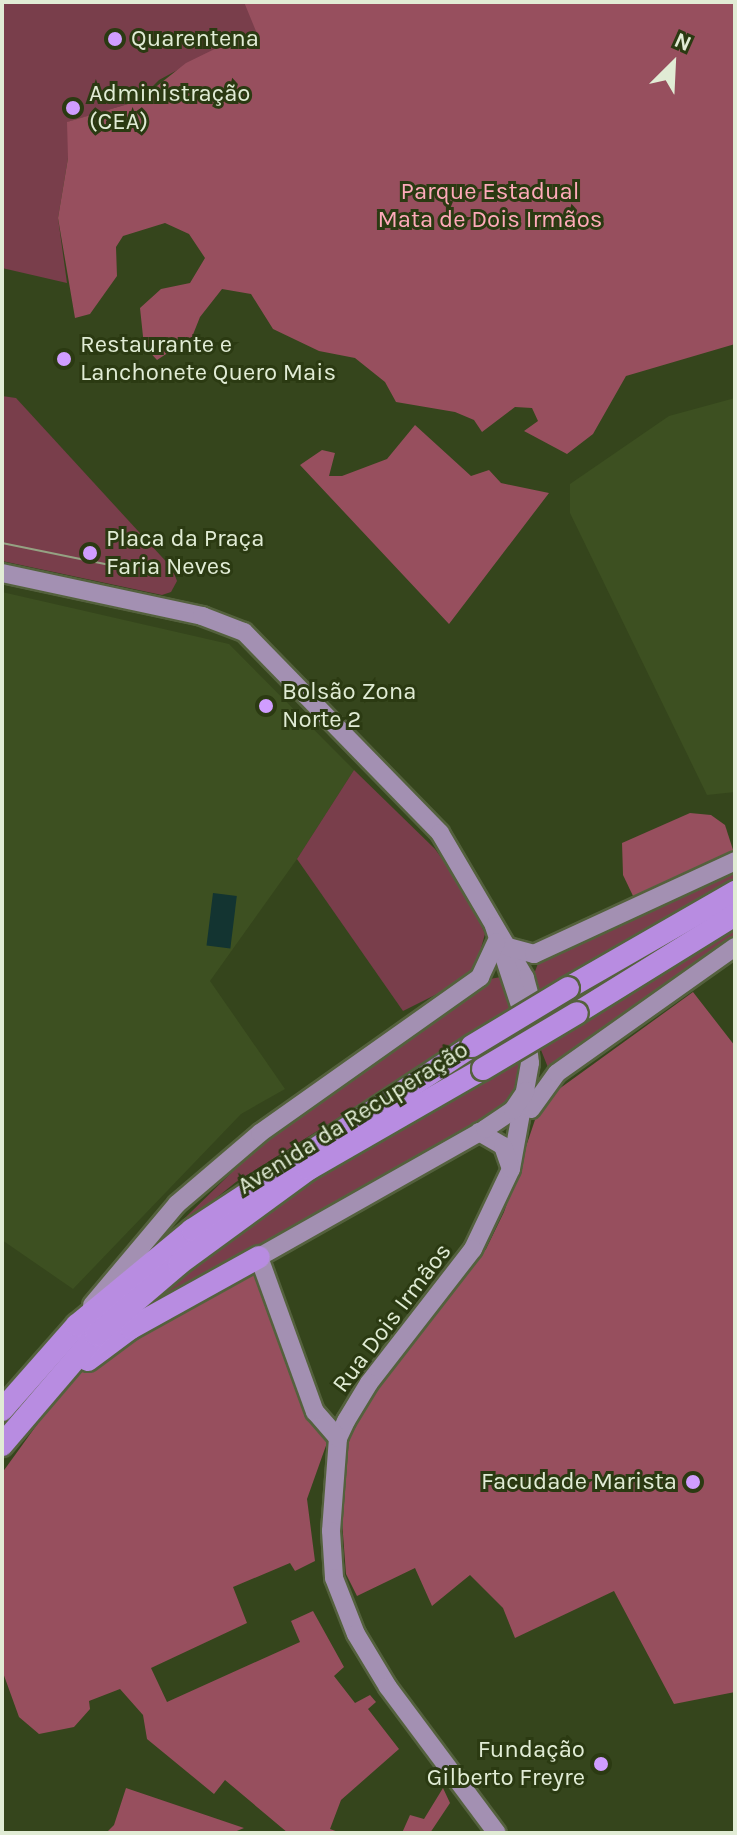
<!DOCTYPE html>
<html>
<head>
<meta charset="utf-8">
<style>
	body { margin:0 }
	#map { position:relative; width:737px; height:1835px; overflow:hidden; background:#35451c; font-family:Karla,sans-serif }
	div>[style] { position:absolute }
	.built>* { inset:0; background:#3d5021 }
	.green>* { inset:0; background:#793e4b }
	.forest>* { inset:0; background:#974f5e }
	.water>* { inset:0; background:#133431; transform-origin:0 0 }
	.roads { filter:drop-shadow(2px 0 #54613d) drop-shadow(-2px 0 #54613d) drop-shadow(0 2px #54613d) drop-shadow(0 -2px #54613d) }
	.major>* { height:18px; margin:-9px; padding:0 9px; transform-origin:9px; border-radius:9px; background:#a390b2 }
	.highway>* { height:22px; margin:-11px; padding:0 11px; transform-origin:11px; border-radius:11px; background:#b88ce1 }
	.tram>* { height:2px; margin:-1px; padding:0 1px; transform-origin:1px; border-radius:1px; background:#95a283 }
	.bridges { filter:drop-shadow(2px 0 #54613d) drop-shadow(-2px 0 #54613d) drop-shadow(0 2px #54613d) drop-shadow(0 -2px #54613d) }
	.highway-bridge>* { height:22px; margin:-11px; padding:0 11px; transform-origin:11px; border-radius:11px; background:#b88ce1 }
	.dots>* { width:22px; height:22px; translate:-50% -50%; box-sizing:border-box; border:4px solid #2b3a12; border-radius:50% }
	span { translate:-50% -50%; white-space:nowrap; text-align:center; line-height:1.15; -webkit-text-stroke:6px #2b3a12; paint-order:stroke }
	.poi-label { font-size:24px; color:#e1ecd5 }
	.left { translate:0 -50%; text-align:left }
	.right { translate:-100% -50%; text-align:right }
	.park-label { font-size:24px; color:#ffaaba }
	.street-label { font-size:24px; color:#e1ecd5 }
	.frame { position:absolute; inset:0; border:4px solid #e1ecd5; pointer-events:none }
	.north { position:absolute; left:633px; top:24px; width:80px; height:80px; -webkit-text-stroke:6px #2b3a12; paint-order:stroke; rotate:24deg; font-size:22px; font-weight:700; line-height:32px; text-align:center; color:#e1ecd5 }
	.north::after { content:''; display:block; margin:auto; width:28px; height:36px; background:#e1ecd5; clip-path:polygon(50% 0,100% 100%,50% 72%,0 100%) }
</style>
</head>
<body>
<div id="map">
	<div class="built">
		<div style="clip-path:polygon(735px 398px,735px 792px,707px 795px,570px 513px,570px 484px,669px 416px)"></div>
		<div style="clip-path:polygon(2px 592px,229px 644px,354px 770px,297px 859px,210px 981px,285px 1089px,241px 1114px,73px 1289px,2px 1240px)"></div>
	</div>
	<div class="green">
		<div style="clip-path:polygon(2px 2px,285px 2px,259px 36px,229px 42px,159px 80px,138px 101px,68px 122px,68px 158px,58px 218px,67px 283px,2px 268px)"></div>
		<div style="clip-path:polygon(2px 396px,16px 398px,172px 568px,177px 581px,171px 592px,162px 595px,2px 561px)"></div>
		<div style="clip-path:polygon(354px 770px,435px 849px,468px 894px,485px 934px,473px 976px,403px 1011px,297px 859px)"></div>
		<div style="clip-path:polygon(735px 870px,735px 881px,542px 993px,537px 989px,534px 974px,539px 961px)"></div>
		<div style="clip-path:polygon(735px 925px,735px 936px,549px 1070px,539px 1045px)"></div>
		<div style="clip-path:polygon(501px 977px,516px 1006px,236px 1182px,154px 1248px,267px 1138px,484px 980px)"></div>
		<div style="clip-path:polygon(526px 1053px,526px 1088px,491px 1119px,132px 1317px,145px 1301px,312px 1177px)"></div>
	</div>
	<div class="forest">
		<div style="clip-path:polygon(244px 2px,735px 2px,735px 344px,626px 376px,593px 434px,567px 454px,524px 431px,538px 421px,532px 408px,515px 407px,482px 432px,474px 420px,455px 412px,396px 402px,385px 382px,355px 358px,319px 351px,273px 329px,251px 294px,222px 289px,200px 317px,192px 337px,157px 360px,144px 346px,140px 308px,161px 289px,190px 283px,205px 258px,189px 234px,165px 223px,123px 236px,116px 247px,117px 276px,90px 314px,75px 318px,58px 218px,68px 158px,67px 122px,138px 101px,186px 63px,229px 42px,258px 36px)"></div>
		<div style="clip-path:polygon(415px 425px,471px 476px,489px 470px,501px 483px,549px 493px,449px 624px,300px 465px,322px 450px,335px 453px,329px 476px,342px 476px,387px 459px)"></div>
		<div style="clip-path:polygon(690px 813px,711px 815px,725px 825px,734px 853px,634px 898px,623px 875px,622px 843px)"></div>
		<div style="clip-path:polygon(693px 992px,735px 1046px,735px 1692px,674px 1704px,614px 1591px,515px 1638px,503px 1608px,470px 1575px,432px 1606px,415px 1568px,357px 1596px,346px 1574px,339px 1481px,351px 1434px,374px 1394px,486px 1249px,504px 1212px,541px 1102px)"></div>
		<div style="clip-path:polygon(256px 1266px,316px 1426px,328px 1440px,307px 1499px,315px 1561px,295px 1571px,290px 1563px,233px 1587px,247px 1623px,151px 1668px,167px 1702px,300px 1642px,291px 1621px,313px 1611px,344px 1667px,334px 1676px,355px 1703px,370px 1695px,376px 1702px,368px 1709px,399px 1749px,341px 1800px,330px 1829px,341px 1833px,288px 1833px,225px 1780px,214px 1794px,147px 1739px,143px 1715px,120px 1689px,89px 1701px,90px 1709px,74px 1727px,39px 1734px,19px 1717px,2px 1670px,2px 1473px,70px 1379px)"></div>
		<div style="clip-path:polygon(126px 1788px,244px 1828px,232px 1833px,106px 1833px,114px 1825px)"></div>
		<div style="clip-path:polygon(443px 1788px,450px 1803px,430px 1833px,402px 1833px,410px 1815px,424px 1819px)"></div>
	</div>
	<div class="water">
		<div style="left:213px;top:893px;width:24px;height:53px;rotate:7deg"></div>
	</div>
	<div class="roads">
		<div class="major">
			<div style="left:2px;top:573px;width:205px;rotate:12.1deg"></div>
			<div style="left:202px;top:616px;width:45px;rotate:20.9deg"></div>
			<div style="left:244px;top:632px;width:281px;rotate:45.7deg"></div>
			<div style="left:440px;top:833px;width:168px;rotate:59.6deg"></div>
			<div style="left:525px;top:978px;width:42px;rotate:75deg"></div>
			<div style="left:494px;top:926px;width:100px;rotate:71.9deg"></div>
			<div style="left:525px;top:1021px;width:42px;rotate:83.2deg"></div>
			<div style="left:530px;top:1063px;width:108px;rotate:100.2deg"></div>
			<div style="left:511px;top:1169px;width:89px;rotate:115.4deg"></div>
			<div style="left:473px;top:1249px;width:170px;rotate:127.8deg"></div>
			<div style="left:369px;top:1383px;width:44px;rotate:121.2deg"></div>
			<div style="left:346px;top:1421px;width:19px;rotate:115deg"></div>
			<div style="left:338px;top:1438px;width:93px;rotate:94.3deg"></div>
			<div style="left:331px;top:1531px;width:47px;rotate:86.3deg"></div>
			<div style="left:334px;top:1578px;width:60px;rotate:68.6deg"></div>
			<div style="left:356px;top:1634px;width:62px;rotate:58.9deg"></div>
			<div style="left:388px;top:1687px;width:182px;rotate:53.3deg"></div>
			<div style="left:508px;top:947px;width:27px;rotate:15deg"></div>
			<div style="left:534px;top:954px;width:221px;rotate:-24.8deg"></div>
			<div style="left:531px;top:1109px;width:44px;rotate:-54.2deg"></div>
			<div style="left:557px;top:1073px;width:218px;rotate:-35.3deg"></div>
			<div style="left:479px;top:1132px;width:28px;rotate:30deg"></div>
			<div style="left:503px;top:1146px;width:24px;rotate:71deg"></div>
			<div style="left:92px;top:1305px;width:132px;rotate:-49.9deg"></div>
			<div style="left:177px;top:1204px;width:109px;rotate:-40.5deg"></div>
			<div style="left:260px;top:1133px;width:270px;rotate:-35.3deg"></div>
			<div style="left:480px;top:977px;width:38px;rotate:-65deg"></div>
			<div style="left:338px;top:1438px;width:35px;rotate:-131deg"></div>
			<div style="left:315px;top:1412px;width:165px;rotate:-109.9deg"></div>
			<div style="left:259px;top:1257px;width:260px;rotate:-29.5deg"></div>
			<div style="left:485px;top:1129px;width:34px;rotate:-34deg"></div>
			<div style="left:513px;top:1110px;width:23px;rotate:-56deg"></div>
		</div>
		<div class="highway">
			<div style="left:568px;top:988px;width:193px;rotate:-29.9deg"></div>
			<div style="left:577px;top:1013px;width:186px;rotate:-31.8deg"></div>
			<div style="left:88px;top:1360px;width:54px;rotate:-36.7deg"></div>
			<div style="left:131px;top:1328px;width:146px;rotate:-29deg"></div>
			<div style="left:2px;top:1410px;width:113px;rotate:-48.6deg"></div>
			<div style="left:77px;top:1325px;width:149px;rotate:-39.6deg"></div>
			<div style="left:192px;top:1230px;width:335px;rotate:-33.3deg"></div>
			<div style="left:2px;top:1445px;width:145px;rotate:-49.5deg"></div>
			<div style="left:96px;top:1335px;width:109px;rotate:-40.5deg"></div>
			<div style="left:179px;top:1264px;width:161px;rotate:-36.2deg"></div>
			<div style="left:309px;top:1169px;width:201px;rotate:-29.9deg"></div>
		</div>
	</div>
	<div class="tram">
		<div style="left:2px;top:543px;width:115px;rotate:11.5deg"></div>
	</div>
	<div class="bridges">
		<div class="highway-bridge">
			<div style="left:472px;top:1046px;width:112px;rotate:-31.1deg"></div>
			<div style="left:483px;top:1069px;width:109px;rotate:-30.8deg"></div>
		</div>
	</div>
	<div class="dots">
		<div style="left:115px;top:39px;background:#d09dff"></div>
		<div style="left:73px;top:108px;background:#d09dff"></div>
		<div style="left:64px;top:359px;background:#d09dff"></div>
		<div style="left:90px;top:553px;background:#d09dff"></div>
		<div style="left:266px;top:706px;background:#d09dff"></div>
		<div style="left:693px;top:1482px;background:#d09dff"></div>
		<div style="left:601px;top:1764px;background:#d09dff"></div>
	</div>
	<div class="poi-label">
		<span class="left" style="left:131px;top:39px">Quarentena</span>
		<span class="left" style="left:89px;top:108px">Administração<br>(CEA)</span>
		<span class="left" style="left:80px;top:359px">Restaurante e<br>Lanchonete Quero Mais</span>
		<span class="left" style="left:106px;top:553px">Placa da Praça<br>Faria Neves</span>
		<span class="left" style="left:282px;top:706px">Bolsão Zona<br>Norte 2</span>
		<span class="right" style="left:677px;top:1482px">Facudade Marista</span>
		<span class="right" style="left:585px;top:1764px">Fundação<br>Gilberto Freyre</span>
	</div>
	<div class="park-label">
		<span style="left:490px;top:206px">Parque Estadual<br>Mata de Dois Irmãos</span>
	</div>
	<div class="street-label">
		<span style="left:353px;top:1118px;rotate:-32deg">Avenida da Recuperação</span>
		<span style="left:392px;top:1318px;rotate:-53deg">Rua Dois Irmãos</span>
	</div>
	<div class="frame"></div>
	<div class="north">N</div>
</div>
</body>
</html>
